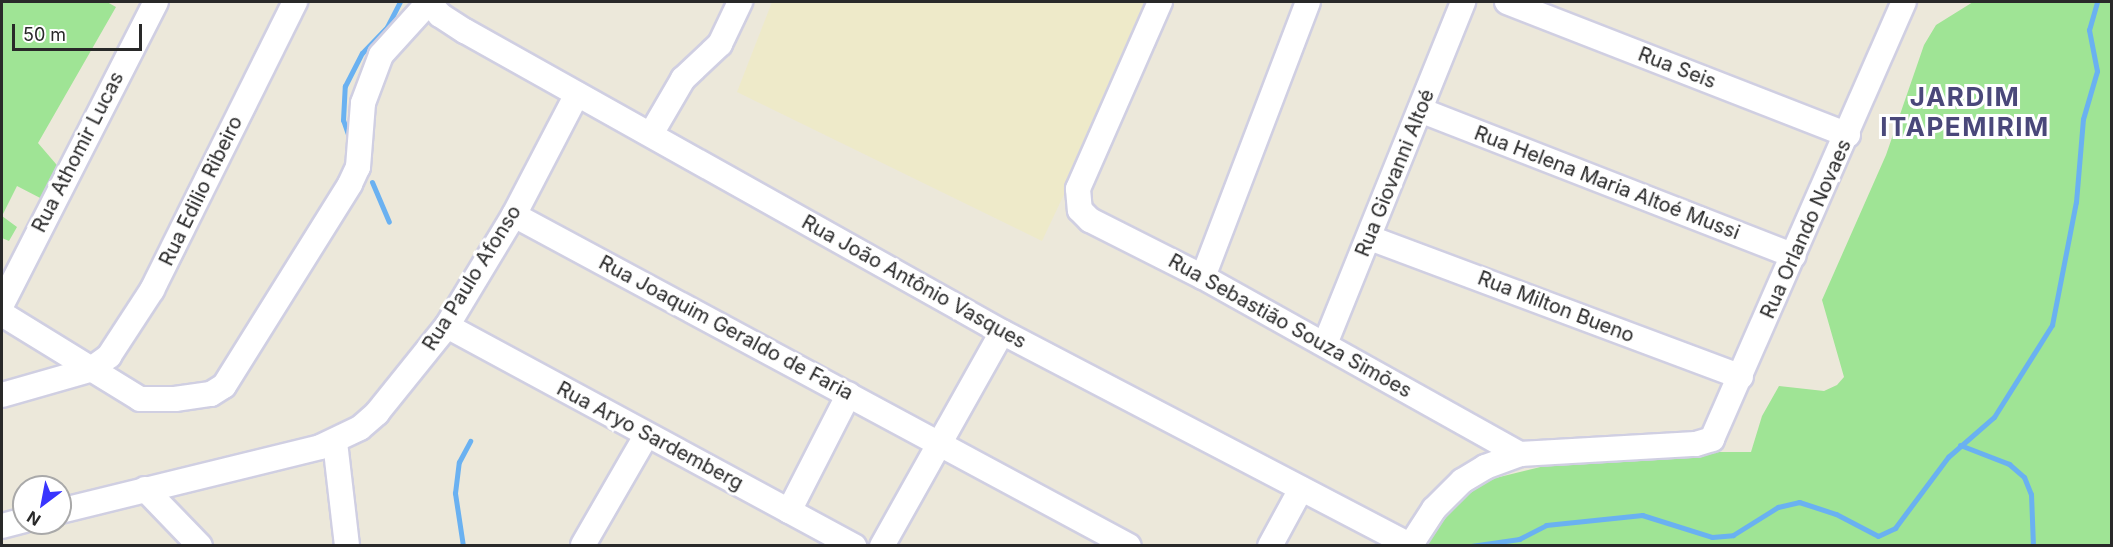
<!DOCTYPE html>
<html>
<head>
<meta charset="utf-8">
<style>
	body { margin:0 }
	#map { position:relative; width:2113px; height:547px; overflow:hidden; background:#ece8da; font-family:Inter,sans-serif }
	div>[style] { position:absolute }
	.education>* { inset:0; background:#eeeac9 }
	.green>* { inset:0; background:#9fe495 }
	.stream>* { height:5px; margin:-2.5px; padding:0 2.5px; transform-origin:2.5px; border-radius:2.5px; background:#6ab1f1 }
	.roads { filter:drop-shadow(2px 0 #d0cfe2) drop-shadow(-2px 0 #d0cfe2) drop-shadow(0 2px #d0cfe2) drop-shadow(0 -2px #d0cfe2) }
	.minor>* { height:24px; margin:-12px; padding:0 12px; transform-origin:12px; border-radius:12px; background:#fff }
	span { translate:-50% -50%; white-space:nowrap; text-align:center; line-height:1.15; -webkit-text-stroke:6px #fff; paint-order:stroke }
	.street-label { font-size:20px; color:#292929 }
	.district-label { font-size:26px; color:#4a487a; font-weight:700; letter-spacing:1.5px }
	.frame { position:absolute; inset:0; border:3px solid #292929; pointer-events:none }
	.north { position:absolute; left:12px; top:475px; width:60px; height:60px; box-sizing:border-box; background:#fff; border:2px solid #a9a9a9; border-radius:50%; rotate:212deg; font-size:16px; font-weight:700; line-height:24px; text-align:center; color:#292929 }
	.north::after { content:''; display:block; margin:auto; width:21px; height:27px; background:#3935fe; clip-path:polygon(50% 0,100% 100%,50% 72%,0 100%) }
	.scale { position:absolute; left:12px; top:24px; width:130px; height:27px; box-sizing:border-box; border:3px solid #292929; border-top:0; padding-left:8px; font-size:18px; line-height:21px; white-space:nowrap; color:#292929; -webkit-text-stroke:4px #fff; paint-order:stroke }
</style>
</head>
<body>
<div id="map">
	<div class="education">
		<div style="clip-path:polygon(772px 2px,1155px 2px,1042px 241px,737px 92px)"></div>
	</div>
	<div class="green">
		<div style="clip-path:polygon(2px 2px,107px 2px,116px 7px,38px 143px,62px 171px,46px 201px,17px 186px,2px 216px,17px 227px,9px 241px,2px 238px)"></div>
		<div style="clip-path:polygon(1973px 2px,2111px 2px,2111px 545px,1415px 546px,1467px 485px,1602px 452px,1751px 452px,1762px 416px,1779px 386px,1824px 391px,1837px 385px,1844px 377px,1822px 300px,1886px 155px,1924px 45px,1936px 25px)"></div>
	</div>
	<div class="stream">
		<div style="left:351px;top:143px;width:24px;rotate:-109deg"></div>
		<div style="left:343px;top:120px;width:34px;rotate:-87deg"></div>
		<div style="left:345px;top:86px;width:37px;rotate:-63deg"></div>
		<div style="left:362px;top:53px;width:36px;rotate:-46deg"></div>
		<div style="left:387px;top:27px;width:28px;rotate:-63deg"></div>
		<div style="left:372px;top:182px;width:43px;rotate:67deg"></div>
		<div style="left:1960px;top:445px;width:53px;rotate:21.2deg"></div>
		<div style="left:2009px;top:464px;width:20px;rotate:41deg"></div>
		<div style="left:2024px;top:477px;width:18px;rotate:68deg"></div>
		<div style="left:2031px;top:494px;width:52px;rotate:87.8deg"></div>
		<div style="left:463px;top:546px;width:54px;rotate:-98.6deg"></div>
		<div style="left:455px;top:493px;width:31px;rotate:-83deg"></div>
		<div style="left:459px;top:462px;width:24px;rotate:-62deg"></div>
		<div style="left:1471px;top:546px;width:49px;rotate:-8.3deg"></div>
		<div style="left:1519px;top:539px;width:30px;rotate:-27deg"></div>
		<div style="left:1546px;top:525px;width:97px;rotate:-5.9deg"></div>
		<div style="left:1642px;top:515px;width:73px;rotate:17.4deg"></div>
		<div style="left:1712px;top:537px;width:21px;rotate:-5deg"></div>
		<div style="left:1733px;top:535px;width:53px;rotate:-31.9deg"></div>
		<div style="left:1778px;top:507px;width:22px;rotate:-13deg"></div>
		<div style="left:1799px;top:502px;width:39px;rotate:18deg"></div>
		<div style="left:1836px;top:514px;width:47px;rotate:27.6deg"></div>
		<div style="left:1878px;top:536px;width:19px;rotate:-25deg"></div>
		<div style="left:1895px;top:528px;width:89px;rotate:-53.3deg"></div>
		<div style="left:1948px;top:457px;width:61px;rotate:-41deg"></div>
		<div style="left:1994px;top:417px;width:109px;rotate:-57.8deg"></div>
		<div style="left:2052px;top:325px;width:125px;rotate:-79deg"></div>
		<div style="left:2076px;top:202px;width:83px;rotate:-85.2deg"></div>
		<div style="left:2083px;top:119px;width:50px;rotate:-73.7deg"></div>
		<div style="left:2097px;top:71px;width:42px;rotate:-101deg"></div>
		<div style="left:2089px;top:30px;width:29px;rotate:-74deg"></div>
	</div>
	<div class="roads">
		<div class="minor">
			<div style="left:429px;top:2px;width:17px;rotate:50deg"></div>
			<div style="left:440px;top:15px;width:30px;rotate:33deg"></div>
			<div style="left:465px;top:31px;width:616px;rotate:29.27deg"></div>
			<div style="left:1002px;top:332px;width:460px;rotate:27.6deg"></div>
			<div style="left:1160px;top:2px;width:204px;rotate:113.7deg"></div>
			<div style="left:1078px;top:189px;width:21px;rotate:85deg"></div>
			<div style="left:1080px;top:210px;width:14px;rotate:45deg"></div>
			<div style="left:1090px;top:220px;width:127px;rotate:26.8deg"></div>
			<div style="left:1203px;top:277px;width:363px;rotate:29.2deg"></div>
			<div style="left:1507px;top:2px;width:366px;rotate:21.3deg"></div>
			<div style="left:1420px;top:110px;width:401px;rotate:21.3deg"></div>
			<div style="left:651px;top:134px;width:64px;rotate:-59.8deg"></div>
			<div style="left:683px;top:79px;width:51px;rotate:-43.4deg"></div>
			<div style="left:720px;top:44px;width:47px;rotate:-64.5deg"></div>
			<div style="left:514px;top:215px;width:698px;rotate:28.29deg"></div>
			<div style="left:1370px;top:238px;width:396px;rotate:20.5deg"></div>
			<div style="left:1203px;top:277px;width:294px;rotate:-69.1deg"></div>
			<div style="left:2px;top:304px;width:339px;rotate:-63deg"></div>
			<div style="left:2px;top:314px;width:162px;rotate:31.6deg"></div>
			<div style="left:140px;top:399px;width:35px"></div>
			<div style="left:175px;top:399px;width:36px;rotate:-8deg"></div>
			<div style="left:211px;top:394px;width:15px;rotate:-32deg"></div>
			<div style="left:224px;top:386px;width:238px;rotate:-58deg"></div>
			<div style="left:350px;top:184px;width:19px;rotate:-65deg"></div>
			<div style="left:358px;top:167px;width:64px;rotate:-85.5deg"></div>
			<div style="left:363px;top:103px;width:51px;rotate:-69.4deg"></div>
			<div style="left:381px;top:55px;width:72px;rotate:-47.8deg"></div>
			<div style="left:447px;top:326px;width:463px;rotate:28.4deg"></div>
			<div style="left:1325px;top:344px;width:369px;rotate:-68deg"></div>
			<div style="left:2px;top:395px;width:91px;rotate:-15.9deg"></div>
			<div style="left:90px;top:370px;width:24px;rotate:-36deg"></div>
			<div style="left:109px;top:356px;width:79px;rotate:-56.9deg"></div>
			<div style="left:152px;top:290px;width:322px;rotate:-63.6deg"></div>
			<div style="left:335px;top:442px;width:105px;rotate:83.4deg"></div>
			<div style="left:145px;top:489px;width:79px;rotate:46deg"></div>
			<div style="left:60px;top:511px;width:268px;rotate:-13.8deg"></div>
			<div style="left:320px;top:447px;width:44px;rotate:-25.4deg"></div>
			<div style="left:360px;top:428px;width:23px;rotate:-41deg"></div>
			<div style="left:377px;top:413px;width:112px;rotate:-51.2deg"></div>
			<div style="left:447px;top:326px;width:130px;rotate:-58.9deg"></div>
			<div style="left:514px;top:215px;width:136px;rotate:-62.5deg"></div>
			<div style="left:789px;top:511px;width:131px;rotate:-62.9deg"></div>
			<div style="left:2px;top:526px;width:23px;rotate:-15deg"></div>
			<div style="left:583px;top:545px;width:126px;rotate:-60deg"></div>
			<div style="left:882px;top:546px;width:245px;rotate:-60.7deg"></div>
			<div style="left:1270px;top:546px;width:65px;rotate:-61.5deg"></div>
			<div style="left:1410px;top:546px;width:44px;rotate:-57deg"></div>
			<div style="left:1434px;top:509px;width:40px;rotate:-45deg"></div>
			<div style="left:1462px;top:481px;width:27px;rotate:-31deg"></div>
			<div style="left:1485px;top:467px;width:37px;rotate:-20deg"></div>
			<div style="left:1520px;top:454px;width:176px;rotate:-3.3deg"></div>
			<div style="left:1696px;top:444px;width:17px;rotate:-17deg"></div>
			<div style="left:1712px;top:439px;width:477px;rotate:-66.3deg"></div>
		</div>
	</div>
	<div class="street-label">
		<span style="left:1677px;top:68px;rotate:21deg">Rua Seis</span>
		<span style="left:78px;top:152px;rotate:-63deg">Rua Athomir Lucas</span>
		<span style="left:1395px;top:173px;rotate:-68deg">Rua Giovanni Altoé</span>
		<span style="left:1607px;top:183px;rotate:21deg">Rua Helena Maria Altoé Mussi</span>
		<span style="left:201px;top:191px;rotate:-64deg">Rua Edilio Ribeiro</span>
		<span style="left:1806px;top:229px;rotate:-66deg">Rua Orlando Novaes</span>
		<span style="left:472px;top:278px;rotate:-58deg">Rua Paulo Afonso</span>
		<span style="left:914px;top:282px;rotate:29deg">Rua João Antônio Vasques</span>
		<span style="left:1556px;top:307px;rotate:21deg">Rua Milton Bueno</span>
		<span style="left:1290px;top:326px;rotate:29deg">Rua Sebastião Souza Simões</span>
		<span style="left:726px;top:328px;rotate:28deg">Rua Joaquim Geraldo de Faria</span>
		<span style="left:650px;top:436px;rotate:28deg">Rua Aryo Sardemberg</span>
	</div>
	<div class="district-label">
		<span style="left:1965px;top:112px">JARDIM<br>ITAPEMIRIM</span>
	</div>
	<div class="frame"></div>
	<div class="north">N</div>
	<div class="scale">50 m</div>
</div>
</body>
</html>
